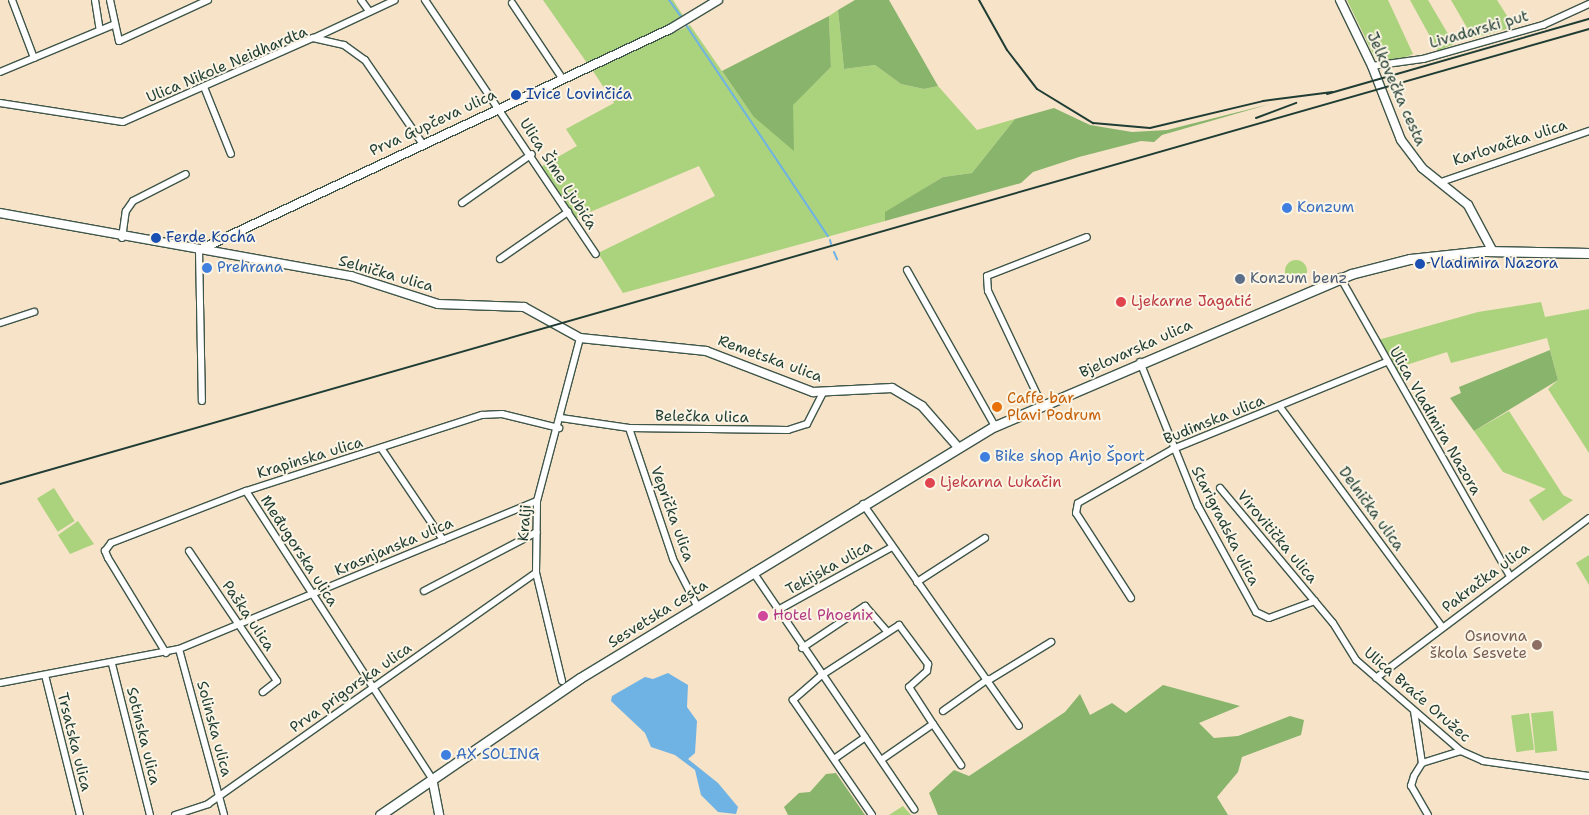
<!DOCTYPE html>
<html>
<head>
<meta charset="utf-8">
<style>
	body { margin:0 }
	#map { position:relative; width:1589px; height:815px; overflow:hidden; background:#f6e3c8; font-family:"Shantell Sans",sans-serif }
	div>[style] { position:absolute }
	.green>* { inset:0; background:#abd27d; transform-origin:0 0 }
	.round { border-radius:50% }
	.forest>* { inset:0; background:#88b46c }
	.water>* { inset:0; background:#6fb2e4 }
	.stream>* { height:2px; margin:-1px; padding:0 1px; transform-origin:1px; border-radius:1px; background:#6fb2e4 }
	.roads { filter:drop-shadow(1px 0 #3f564a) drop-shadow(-1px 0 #3f564a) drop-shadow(0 1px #3f564a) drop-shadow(0 -1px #3f564a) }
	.minor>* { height:6px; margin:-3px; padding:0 3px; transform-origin:3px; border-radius:3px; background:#fff }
	.tertiary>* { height:8px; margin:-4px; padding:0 4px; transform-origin:4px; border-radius:4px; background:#fff }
	.secondary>* { height:9px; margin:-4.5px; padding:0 4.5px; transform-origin:4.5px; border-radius:4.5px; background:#fff }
	.rail>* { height:2px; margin:-1px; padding:0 1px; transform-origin:1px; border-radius:1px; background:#1f3d34 }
	.dots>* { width:14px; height:14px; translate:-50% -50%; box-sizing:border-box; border:2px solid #fcf5e5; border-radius:50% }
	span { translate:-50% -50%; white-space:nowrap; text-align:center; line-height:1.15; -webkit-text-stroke:4px #fcf5e5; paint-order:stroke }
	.street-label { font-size:15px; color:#1f3d34 }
	.transit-label { font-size:15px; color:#164399 }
	.left { translate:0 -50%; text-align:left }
	.shop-label { font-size:15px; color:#366cbe }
	.service-label { font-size:15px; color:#4e5e75 }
	.health-label { font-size:15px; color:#be3a42 }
	.food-label { font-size:15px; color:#c56008 }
	.hotel-label { font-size:15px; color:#b23c85 }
	.education-label { font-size:15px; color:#785e54 }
	.right { translate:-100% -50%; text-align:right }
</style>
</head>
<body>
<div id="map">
	<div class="green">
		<div style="clip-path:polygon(543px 0,673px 0,684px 17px,587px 63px)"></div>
		<div style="clip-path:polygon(1347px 0,1388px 0,1413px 54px,1396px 61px,1375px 58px)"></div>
		<div style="clip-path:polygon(1410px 0,1428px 0,1454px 44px,1438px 51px)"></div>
		<div style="clip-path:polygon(1451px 0,1497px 0,1514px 27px,1473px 38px)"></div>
		<div style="clip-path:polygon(838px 10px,844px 69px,875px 65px,901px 84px,924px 89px,938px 86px,977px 130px,1015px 119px,972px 173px,943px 177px,886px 212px,885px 221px,623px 293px,598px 253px,715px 196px,699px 166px,576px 218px,542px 166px,577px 146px,566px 129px,614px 103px,593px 71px,690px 25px,753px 116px,793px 104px,831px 67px,829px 16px)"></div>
		<div class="round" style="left:1285px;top:260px;width:22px;height:22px"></div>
		<div style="clip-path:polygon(1541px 302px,1545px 317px,1589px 309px,1589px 453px,1548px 389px,1558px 380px,1547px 338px,1451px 363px,1447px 352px,1403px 366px,1404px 374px,1400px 377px,1378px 340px,1478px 312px)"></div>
		<div style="clip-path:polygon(1509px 411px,1563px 495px,1573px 500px,1543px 521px,1529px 500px,1546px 489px,1503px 472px,1474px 431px)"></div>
		<div style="left:54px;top:488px;width:39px;height:20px;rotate:58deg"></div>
		<div style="clip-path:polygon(78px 521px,94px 544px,70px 554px,58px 535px)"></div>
		<div style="clip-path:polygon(1589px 555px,1589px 585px,1576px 563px)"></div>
		<div style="left:1553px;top:711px;width:40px;height:22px;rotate:84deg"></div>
		<div style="left:1529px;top:713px;width:37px;height:18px;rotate:82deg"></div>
		<div style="clip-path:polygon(903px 806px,911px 815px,889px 815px)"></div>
	</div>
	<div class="forest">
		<div style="clip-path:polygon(855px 0,889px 0,938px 86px,924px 89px,901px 84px,875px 65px,844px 69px,838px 10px)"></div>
		<div style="clip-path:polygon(829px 16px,831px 67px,793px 105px,794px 151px,753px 116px,722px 71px)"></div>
		<div style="clip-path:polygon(1270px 104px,1162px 135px,1154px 142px,1141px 141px,1079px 157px,1033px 172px,1021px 183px,885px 221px,885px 212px,943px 177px,972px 173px,1015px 119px,1054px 108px,1090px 125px,1132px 132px,1167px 130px)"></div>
		<div style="clip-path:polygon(1550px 350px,1558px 380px,1474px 431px,1450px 398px,1461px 393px,1459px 387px)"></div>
		<div style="clip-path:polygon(1163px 685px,1240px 706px,1199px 723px,1214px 738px,1238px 736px,1290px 716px,1304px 720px,1301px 735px,1242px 757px,1238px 772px,1217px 797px,1228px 815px,938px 815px,929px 793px,954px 770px,969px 776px,1065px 712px,1080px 694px,1090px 715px,1112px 703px,1126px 713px)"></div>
		<div style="clip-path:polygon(836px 773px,865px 815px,788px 815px,784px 807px,799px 793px,810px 792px,826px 774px)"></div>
	</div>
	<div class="water">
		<div style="clip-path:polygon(668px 673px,688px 685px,687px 707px,697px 721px,695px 753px,688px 759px,718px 783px,738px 807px,736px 814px,718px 812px,701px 795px,695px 770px,675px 755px,651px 747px,645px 733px,611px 701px,612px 696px,645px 677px,653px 679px)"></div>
	</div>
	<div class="stream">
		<div style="left:669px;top:0;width:22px;rotate:54deg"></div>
		<div style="left:684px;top:22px;width:258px;rotate:56.1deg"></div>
		<div style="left:830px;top:240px;width:4px;rotate:76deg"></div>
		<div style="left:834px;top:252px;width:8px;rotate:67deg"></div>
	</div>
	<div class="roads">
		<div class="minor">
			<div style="left:12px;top:0;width:62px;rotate:69.2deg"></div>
			<div style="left:95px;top:0;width:30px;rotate:81deg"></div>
			<div style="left:110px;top:0;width:42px;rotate:77.6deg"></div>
			<div style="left:119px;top:41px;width:98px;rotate:-24.7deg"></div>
			<div style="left:361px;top:0;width:14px;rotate:54deg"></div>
			<div style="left:425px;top:0;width:306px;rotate:56.1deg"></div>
			<div style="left:512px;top:3px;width:90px;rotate:56.3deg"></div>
			<div style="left:314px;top:38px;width:89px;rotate:-25.1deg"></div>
			<div style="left:1372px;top:66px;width:51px;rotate:-7.8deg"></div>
			<div style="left:1423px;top:59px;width:125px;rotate:-15.8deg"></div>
			<div style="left:1543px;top:25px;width:51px;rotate:-24.5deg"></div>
			<div style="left:0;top:72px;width:122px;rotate:-22.6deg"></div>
			<div style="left:204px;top:87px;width:72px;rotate:68.1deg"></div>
			<div style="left:0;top:103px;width:124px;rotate:8.8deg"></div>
			<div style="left:123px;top:122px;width:208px;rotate:-23.9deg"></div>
			<div style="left:313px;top:38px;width:32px;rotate:13deg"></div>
			<div style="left:344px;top:45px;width:26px;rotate:36deg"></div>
			<div style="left:365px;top:60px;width:101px;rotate:55.5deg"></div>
			<div style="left:1441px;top:182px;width:157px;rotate:-19deg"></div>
			<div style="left:462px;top:203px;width:85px;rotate:-35deg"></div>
			<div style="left:122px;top:238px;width:27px;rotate:-82deg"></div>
			<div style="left:126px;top:211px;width:12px;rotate:-55deg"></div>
			<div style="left:133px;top:201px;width:59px;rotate:-27deg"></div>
			<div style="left:199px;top:250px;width:151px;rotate:88.9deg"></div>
			<div style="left:500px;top:259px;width:83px;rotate:-34.7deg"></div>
			<div style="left:907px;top:270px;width:179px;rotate:60.6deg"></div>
			<div style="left:1340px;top:277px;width:344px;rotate:60.4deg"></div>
			<div style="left:0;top:323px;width:36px;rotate:-18deg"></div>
			<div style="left:1140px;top:362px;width:155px;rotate:68.1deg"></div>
			<div style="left:1198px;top:506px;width:121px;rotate:61.3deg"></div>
			<div style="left:1256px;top:612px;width:14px;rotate:25deg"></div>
			<div style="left:1269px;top:618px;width:49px;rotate:-20.3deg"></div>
			<div style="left:1042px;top:405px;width:126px;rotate:-115.3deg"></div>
			<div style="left:988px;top:291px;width:15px;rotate:-94deg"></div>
			<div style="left:987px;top:276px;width:107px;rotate:-21.3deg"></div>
			<div style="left:1280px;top:407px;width:273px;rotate:53.6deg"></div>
			<div style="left:561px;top:418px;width:69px;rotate:8.4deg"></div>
			<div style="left:629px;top:428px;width:159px;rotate:0.7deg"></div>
			<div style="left:788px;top:430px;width:20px;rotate:-18deg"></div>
			<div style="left:807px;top:424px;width:35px;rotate:-63deg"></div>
			<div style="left:629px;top:428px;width:138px;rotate:71.4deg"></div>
			<div style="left:673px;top:559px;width:53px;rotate:62.9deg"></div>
			<div style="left:381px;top:448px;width:111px;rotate:56deg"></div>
			<div style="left:1220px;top:488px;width:176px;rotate:50.1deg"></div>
			<div style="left:1333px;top:623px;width:44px;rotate:58.1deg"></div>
			<div style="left:1356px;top:660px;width:139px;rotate:40.9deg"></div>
			<div style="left:1461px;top:751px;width:24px;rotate:24deg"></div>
			<div style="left:1483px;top:761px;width:107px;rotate:8.1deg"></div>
			<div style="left:246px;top:491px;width:342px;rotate:57.1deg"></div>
			<div style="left:863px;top:504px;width:271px;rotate:54.9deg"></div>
			<div style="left:189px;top:551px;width:157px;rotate:55.9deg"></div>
			<div style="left:277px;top:681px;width:18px;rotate:142deg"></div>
			<div style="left:753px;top:572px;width:287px;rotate:55.8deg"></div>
			<div style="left:917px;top:582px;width:81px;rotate:-32.9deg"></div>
			<div style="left:424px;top:591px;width:127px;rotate:-27.6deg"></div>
			<div style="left:1131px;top:598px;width:101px;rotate:-122.9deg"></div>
			<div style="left:1076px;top:513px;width:10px;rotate:-79deg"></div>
			<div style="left:1078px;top:503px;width:109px;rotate:-29.6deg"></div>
			<div style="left:1173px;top:449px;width:230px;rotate:-22.2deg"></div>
			<div style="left:778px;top:610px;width:130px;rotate:-28.9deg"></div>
			<div style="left:802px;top:648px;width:76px;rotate:-33.7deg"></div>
			<div style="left:865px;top:606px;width:33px;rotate:49deg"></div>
			<div style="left:179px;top:649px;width:172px;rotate:74.8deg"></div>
			<div style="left:166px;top:653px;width:111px;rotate:-121.4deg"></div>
			<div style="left:108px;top:558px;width:8px;rotate:-113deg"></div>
			<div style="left:105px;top:551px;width:10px;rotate:-53deg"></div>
			<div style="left:111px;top:543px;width:145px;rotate:-21.1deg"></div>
			<div style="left:246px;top:491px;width:248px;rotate:-17.9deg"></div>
			<div style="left:482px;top:415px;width:20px;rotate:-3deg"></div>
			<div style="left:502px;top:414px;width:59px;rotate:13.8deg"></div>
			<div style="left:112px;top:664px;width:156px;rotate:75.9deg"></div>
			<div style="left:45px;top:675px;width:144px;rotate:76deg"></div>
			<div style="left:1376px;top:678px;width:266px;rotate:-36.9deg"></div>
			<div style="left:989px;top:680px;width:73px;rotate:-31.5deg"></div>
			<div style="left:562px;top:681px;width:111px;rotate:-103.5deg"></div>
			<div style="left:536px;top:573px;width:72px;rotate:-89.2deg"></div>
			<div style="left:537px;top:501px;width:169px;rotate:-75.2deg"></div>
			<div style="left:0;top:683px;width:182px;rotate:-10.8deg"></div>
			<div style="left:179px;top:649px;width:387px;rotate:-22.5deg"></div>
			<div style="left:943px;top:711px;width:55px;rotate:-35.4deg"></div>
			<div style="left:1414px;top:711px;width:53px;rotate:81.3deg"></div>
			<div style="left:933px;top:724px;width:50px;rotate:55.7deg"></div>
			<div style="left:834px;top:759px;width:38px;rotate:-35deg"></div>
			<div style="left:175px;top:815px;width:35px;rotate:-18deg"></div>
			<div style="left:208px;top:804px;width:401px;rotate:-35.2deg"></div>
			<div style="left:872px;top:815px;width:140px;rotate:-124.5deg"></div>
			<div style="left:793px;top:700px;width:38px;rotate:-41deg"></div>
			<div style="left:822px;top:675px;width:92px;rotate:-33deg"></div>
			<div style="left:899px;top:625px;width:49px;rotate:53.4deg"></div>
			<div style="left:928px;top:664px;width:7px;rotate:98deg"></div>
			<div style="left:927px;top:671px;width:24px;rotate:138deg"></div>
			<div style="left:909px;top:687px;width:44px;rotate:57deg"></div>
			<div style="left:933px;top:724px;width:63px;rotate:145.3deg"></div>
			<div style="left:1428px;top:815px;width:34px;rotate:-120deg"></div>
			<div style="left:1411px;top:786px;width:10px;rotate:-73deg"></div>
			<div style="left:1414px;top:776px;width:15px;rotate:-58deg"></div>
			<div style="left:1422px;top:763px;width:41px;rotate:-17.1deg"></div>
		</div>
		<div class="tertiary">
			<div style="left:1340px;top:0;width:73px;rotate:64.1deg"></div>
			<div style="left:1372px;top:66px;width:79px;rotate:68.6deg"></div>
			<div style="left:1401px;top:140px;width:35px;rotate:53deg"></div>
			<div style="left:1422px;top:168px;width:59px;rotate:38.8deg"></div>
			<div style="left:1468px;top:205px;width:51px;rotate:61.9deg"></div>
			<div style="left:0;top:213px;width:357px;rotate:10.2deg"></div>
			<div style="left:351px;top:276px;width:91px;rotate:17.8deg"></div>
			<div style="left:438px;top:304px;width:86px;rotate:2deg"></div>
			<div style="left:524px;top:307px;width:64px;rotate:29deg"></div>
			<div style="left:580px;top:338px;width:127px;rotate:5.9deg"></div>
			<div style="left:706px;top:351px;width:115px;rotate:21deg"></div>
			<div style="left:813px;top:392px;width:79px;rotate:-2.9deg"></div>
			<div style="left:892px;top:388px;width:35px;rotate:31deg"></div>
			<div style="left:922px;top:406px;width:53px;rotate:48.8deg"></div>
			<div style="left:199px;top:250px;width:520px;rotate:-25.14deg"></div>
			<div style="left:670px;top:29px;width:56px;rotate:-31.1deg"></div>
			<div style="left:432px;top:778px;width:38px;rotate:79deg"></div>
		</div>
		<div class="secondary">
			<div style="left:380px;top:815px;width:242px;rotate:-34.4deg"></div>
			<div style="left:580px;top:678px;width:486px;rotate:-31.3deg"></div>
			<div style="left:995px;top:426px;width:387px;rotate:-23.1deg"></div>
			<div style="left:1351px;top:274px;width:61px;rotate:-14.3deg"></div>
			<div style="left:1410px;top:259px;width:75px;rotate:-6.1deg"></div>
			<div style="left:1485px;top:251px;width:104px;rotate:1.1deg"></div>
		</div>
	</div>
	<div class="rail">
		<div style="left:979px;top:0;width:57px;rotate:60.8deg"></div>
		<div style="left:1007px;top:50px;width:49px;rotate:52.4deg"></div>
		<div style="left:1037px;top:89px;width:66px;rotate:31.3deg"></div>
		<div style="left:1093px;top:123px;width:57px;rotate:5deg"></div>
		<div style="left:1150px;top:128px;width:116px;rotate:-13.4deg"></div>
		<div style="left:1263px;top:101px;width:70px;rotate:-7.4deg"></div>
		<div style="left:1327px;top:94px;width:273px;rotate:-16deg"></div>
		<div style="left:1256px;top:118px;width:43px;rotate:-20.6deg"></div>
		<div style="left:0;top:484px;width:1653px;rotate:-15.98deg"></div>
	</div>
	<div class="dots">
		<div style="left:516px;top:95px;background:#1a4fb4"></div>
		<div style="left:1287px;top:208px;background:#3f7fe0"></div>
		<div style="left:156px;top:238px;background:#1a4fb4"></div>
		<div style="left:1420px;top:264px;background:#1a4fb4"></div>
		<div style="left:207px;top:268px;background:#3f7fe0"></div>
		<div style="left:1240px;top:279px;background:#5c6f8a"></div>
		<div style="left:1121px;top:302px;background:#e0444e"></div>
		<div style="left:997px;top:407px;background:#e8710a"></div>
		<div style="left:985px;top:457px;background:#3f7fe0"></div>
		<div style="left:930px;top:483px;background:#e0444e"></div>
		<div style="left:763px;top:616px;background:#d1479c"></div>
		<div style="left:1537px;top:645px;background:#8d6e63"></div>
		<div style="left:446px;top:755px;background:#3f7fe0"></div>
	</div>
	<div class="street-label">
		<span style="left:1479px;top:30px;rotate:-16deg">Livadarski put</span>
		<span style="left:227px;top:65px;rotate:-23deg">Ulica Nikole Neidhardta</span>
		<span style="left:1396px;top:89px;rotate:66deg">Jelkovečka cesta</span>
		<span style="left:433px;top:123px;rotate:-25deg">Prva Gupčeva ulica</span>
		<span style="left:1510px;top:143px;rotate:-18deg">Karlovačka ulica</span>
		<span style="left:558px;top:174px;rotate:57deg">Ulica Šime Ljubića</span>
		<span style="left:386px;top:274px;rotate:16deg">Selnička ulica</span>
		<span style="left:1136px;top:349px;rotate:-24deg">Bjelovarska ulica</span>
		<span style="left:770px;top:359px;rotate:20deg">Remetska ulica</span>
		<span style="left:702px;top:417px;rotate:1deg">Belečka ulica</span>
		<span style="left:1214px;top:420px;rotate:-22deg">Budimska ulica</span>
		<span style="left:1435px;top:421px;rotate:60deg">Ulica Vladimira Nazora</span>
		<span style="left:310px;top:458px;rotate:-17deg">Krapinska ulica</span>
		<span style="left:1371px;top:509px;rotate:54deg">Delnička ulica</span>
		<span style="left:672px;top:514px;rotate:70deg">Veprička ulica</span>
		<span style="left:525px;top:523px;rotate:-85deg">Kralji</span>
		<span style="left:1225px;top:526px;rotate:63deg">Starigradska ulica</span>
		<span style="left:1277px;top:537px;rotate:50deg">Virovitička ulica</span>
		<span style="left:394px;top:547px;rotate:-23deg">Krasnjanska ulica</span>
		<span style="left:299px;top:551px;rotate:57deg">Međugorska ulica</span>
		<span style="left:829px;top:568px;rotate:-29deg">Tekijska ulica</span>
		<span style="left:1486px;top:578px;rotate:-37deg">Pakračka ulica</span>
		<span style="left:658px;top:614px;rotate:-32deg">Sesvetska cesta</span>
		<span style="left:248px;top:616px;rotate:56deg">Paška ulica</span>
		<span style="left:351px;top:688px;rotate:-35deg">Prva prigorska ulica</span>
		<span style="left:1417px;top:695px;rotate:41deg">Ulica Braće Oružec</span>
		<span style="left:214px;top:729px;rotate:75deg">Solinska ulica</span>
		<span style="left:143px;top:736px;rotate:76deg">Sotinska ulica</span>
		<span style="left:74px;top:742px;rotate:76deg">Trsatska ulica</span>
	</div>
	<div class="transit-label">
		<span class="left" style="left:526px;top:95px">Ivice Lovinčića</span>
		<span class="left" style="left:166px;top:238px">Ferde Kocha</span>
		<span class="left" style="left:1430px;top:264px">Vladimira Nazora</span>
	</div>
	<div class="shop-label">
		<span class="left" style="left:1297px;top:208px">Konzum</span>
		<span class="left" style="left:217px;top:268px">Prehrana</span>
		<span class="left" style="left:995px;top:457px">Bike shop Anjo Šport</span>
		<span class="left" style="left:456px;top:755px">AX SOLING</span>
	</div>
	<div class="service-label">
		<span class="left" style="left:1250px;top:279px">Konzum benz</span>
	</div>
	<div class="health-label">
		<span class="left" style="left:1131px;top:302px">Ljekarne Jagatić</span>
		<span class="left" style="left:940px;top:483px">Ljekarna Lukačin</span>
	</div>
	<div class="food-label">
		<span class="left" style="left:1007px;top:407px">Caffe bar<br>Plavi Podrum</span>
	</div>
	<div class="hotel-label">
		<span class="left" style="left:773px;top:616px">Hotel Phoenix</span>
	</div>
	<div class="education-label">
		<span class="right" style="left:1527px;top:645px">Osnovna<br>škola Sesvete</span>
	</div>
</div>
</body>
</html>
